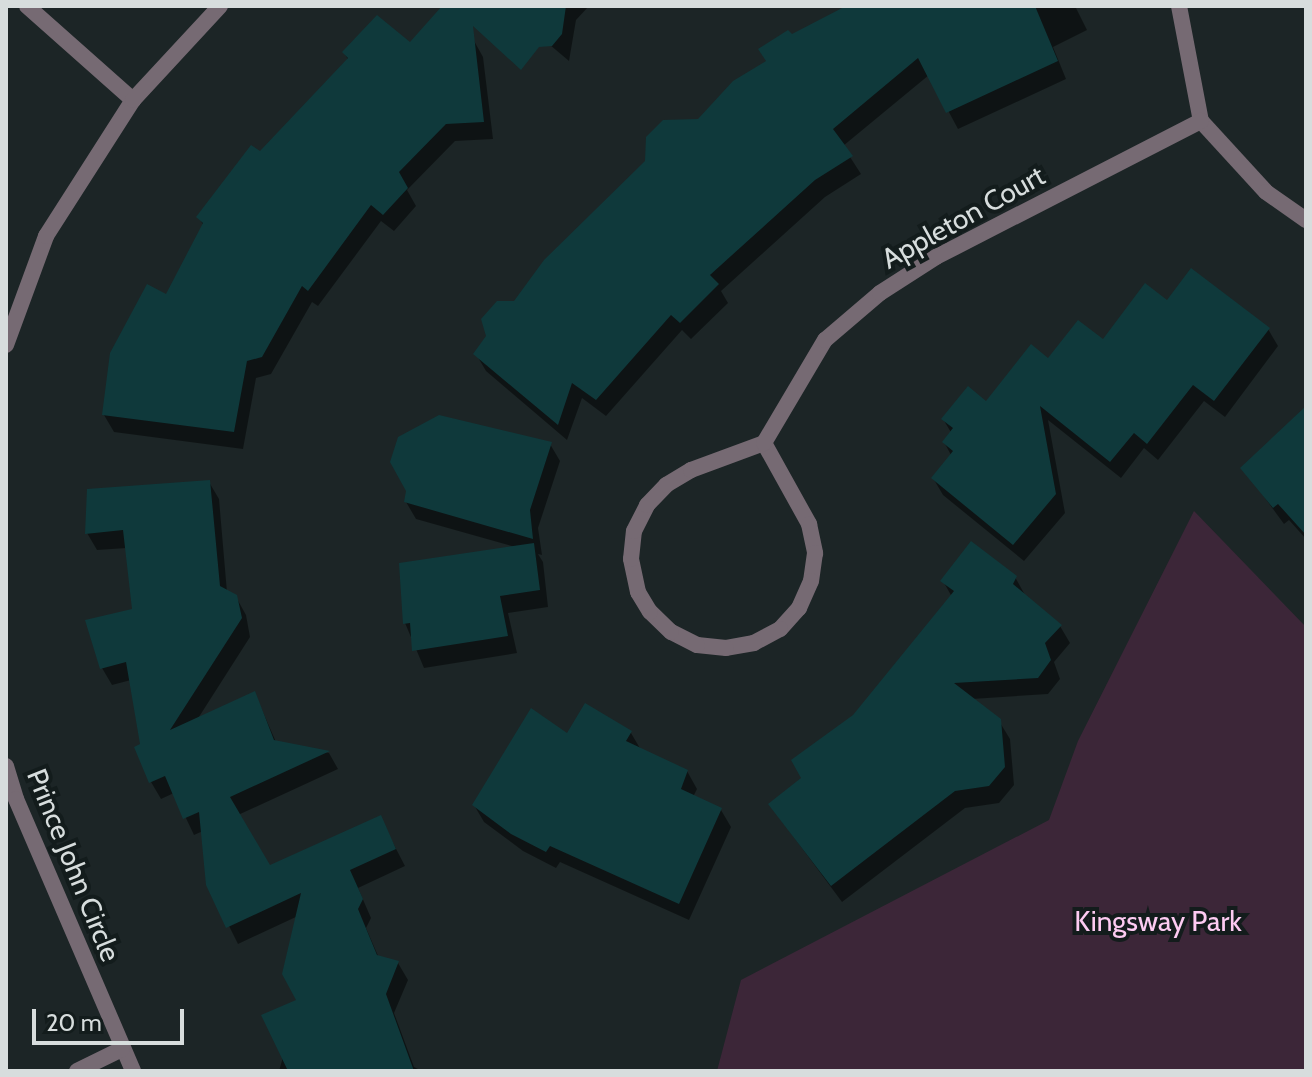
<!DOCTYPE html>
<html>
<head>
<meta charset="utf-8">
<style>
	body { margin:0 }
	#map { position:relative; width:1312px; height:1077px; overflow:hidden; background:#1c2526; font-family:Cabin,sans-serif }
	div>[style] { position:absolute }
	.green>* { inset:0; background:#3c2638 }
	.shadow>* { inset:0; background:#0007 }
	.building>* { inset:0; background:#0f393b }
	.minor>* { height:16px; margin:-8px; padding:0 8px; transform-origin:8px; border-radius:8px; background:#766a73 }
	span { translate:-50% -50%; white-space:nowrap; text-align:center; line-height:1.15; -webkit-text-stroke:8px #131c1c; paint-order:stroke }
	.street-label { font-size:28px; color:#d7dddd }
	.park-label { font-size:28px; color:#fdcbf2 }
	.frame { position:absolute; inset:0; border:8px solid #d7dddd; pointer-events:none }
	.scale { position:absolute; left:32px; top:1009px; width:152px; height:36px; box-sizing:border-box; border:4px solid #d7dddd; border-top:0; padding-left:10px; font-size:24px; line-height:28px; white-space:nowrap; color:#d7dddd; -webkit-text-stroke:6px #131c1c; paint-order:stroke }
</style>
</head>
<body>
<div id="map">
	<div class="green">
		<div style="clip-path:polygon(1194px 511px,1306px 627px,1306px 1071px,717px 1071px,741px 980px,1049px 820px,1078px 741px)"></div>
	</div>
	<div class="shadow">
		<div style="clip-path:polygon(504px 6px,589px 6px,576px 20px,569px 61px)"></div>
		<div style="clip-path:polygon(852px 6px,1075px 6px,1087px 30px,1053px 47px,1066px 79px,958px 129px,929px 75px,843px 146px,861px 174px,825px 197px,721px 291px,728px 303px,691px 339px,682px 330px,606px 416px,582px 398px,567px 440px,486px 371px,476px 354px,515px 303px,699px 121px,768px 62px,791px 37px)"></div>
		<div style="clip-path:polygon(473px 39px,483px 57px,493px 139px,455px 141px,407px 190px,416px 206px,394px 231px,381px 221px,318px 306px,312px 302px,271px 374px,256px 378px,243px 449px,114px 432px,104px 415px,204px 226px,199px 218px,349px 61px,344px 53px)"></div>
		<div style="clip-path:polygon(1167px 302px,1268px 329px,1278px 346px,1225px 417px,1204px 401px,1158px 460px,1144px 448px,1121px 478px,1048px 420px,1065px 513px,1024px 561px,943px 495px,933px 478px,951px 455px,944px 442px,952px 434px,943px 419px,987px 404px,1048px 361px,1103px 342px)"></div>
		<div style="clip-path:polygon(1306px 408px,1306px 539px,1289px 520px,1284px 524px,1243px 468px)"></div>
		<div style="clip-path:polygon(550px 444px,560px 461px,538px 528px,542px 555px,538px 554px,543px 562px,548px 607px,508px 613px,517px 653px,424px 668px,405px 623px,515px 547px,416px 519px,406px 502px)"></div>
		<div style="clip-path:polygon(209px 482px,219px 499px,227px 592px,236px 597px,246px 615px,250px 637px,197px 720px,255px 694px,276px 742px,329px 753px,338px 769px,238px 815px,269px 868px,380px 818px,405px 866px,358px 888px,371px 918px,366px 928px,379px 958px,398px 963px,408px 980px,394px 1013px,414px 1067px,422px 1071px,279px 1071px,299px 1001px,298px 916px,238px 944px,208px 884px,203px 831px,194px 835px,174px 793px,161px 799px,151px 782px,131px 680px,112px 685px,102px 668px,134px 611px,127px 548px,97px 550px,87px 533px)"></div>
		<div style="clip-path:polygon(1015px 577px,1025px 595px,1060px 626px,1070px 643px,1054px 662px,1060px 679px,1048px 694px,972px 699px,999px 721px,1010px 739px,1014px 785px,999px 803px,965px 808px,842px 902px,770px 805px,804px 778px,952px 597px,943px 581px)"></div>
		<div style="clip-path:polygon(631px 733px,641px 750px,687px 771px,697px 789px,693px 797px,721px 810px,731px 827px,689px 920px,560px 862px,556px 868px,523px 851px,484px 822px,474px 805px,568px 735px)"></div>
	</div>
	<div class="building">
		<div style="clip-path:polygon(442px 6px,566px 6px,562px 34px,552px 46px,539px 47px,521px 70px,473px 26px,484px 122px,446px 124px,399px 172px,408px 188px,383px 215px,371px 205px,308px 291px,302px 286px,262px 357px,247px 361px,234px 432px,102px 415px,110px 353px,147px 284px,166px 294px,203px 223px,196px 217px,251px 145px,260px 151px,348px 58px,342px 52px,377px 15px,410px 42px)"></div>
		<div style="clip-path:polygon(846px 6px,1035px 6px,1058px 61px,946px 113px,918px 58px,833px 129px,853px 156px,815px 180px,710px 275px,719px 284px,680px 323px,671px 315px,596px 400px,572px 383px,558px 425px,473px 354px,486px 336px,481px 319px,497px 301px,514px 301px,544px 260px,645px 161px,646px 137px,663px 120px,698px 119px,733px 81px,766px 61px,758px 49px,788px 30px,792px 34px)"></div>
		<div style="clip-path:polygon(1191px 268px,1270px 328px,1214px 401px,1193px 385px,1147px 444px,1134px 433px,1110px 462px,1040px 406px,1056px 494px,1013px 545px,931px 478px,953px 451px,942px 442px,953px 428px,941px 419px,968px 386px,986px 401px,1031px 344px,1048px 358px,1078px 320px,1103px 339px,1145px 283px,1167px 300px)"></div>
		<div style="clip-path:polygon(1306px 406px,1306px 535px,1278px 504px,1273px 508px,1240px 468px)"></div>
		<div style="clip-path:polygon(439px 415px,552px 442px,530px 510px,533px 539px,404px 502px,406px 491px,390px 462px,398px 437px)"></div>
		<div style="clip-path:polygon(210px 480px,220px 586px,237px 595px,242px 618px,170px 730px,255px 691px,274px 740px,330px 751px,230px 797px,270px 865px,381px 815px,396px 849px,350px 870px,363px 899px,358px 909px,377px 955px,399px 961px,386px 994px,414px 1071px,288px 1071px,261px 1015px,296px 1000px,282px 974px,301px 893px,226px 928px,206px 885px,199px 812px,183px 819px,165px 776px,149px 783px,134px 747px,140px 744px,126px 662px,100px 669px,85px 620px,132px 609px,123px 530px,85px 534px,87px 489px)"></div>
		<div style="clip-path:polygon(971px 541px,1017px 576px,1013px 584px,1062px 625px,1045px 643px,1051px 660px,1038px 678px,954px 683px,1001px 719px,1005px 767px,989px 786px,955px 791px,831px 886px,768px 804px,801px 778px,791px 760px,853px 715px,954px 591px,940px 581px)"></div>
		<div style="clip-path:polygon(534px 543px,540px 590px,500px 596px,508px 636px,412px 651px,410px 623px,403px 624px,399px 563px)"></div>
		<div style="clip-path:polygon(585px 703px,632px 731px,626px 741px,688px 770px,681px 789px,722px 808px,679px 904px,550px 846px,546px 852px,511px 834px,472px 805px,531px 708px,567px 733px)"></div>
	</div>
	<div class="minor">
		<div style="left:27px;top:6px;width:142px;rotate:41.6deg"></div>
		<div style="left:1179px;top:6px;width:117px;rotate:79.2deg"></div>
		<div style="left:1201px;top:121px;width:96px;rotate:47.5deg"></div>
		<div style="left:1266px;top:192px;width:49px;rotate:35deg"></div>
		<div style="left:6px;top:345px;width:116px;rotate:-69.8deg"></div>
		<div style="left:46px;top:236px;width:161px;rotate:-57.4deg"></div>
		<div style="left:133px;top:100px;width:128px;rotate:-47.2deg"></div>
		<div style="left:764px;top:443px;width:93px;rotate:60.9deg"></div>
		<div style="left:809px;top:524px;width:30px;rotate:78deg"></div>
		<div style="left:815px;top:553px;width:28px;rotate:98deg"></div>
		<div style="left:811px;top:581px;width:30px;rotate:114deg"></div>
		<div style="left:799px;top:608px;width:28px;rotate:132deg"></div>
		<div style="left:780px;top:629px;width:30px;rotate:152deg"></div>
		<div style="left:754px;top:643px;width:28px;rotate:170deg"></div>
		<div style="left:726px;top:648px;width:29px;rotate:-174deg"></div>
		<div style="left:697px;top:645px;width:29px;rotate:-153deg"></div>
		<div style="left:671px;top:632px;width:29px;rotate:-136deg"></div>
		<div style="left:650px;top:612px;width:23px;rotate:-121deg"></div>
		<div style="left:638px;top:592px;width:34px;rotate:-102deg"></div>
		<div style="left:631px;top:559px;width:28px;rotate:-84deg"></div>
		<div style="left:634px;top:531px;width:29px;rotate:-63deg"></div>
		<div style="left:647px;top:505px;width:28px;rotate:-46deg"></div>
		<div style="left:666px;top:485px;width:29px;rotate:-31deg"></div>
		<div style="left:691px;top:470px;width:78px;rotate:-20.3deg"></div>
		<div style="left:764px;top:443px;width:120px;rotate:-59.4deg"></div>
		<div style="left:825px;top:340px;width:72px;rotate:-40.5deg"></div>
		<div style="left:880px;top:293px;width:67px;rotate:-32.7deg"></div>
		<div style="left:936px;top:257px;width:298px;rotate:-27.2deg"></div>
		<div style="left:6px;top:766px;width:34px;rotate:73deg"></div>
		<div style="left:16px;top:799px;width:296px;rotate:66.7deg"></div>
		<div style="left:77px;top:1071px;width:50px;rotate:-26.1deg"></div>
	</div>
	<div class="street-label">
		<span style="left:963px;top:217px;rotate:-29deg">Appleton Court</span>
		<span style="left:74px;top:865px;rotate:68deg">Prince John Circle</span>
	</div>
	<div class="park-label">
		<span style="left:1158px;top:921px">Kingsway Park</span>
	</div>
	<div class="frame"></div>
	<div class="scale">20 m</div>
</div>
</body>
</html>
